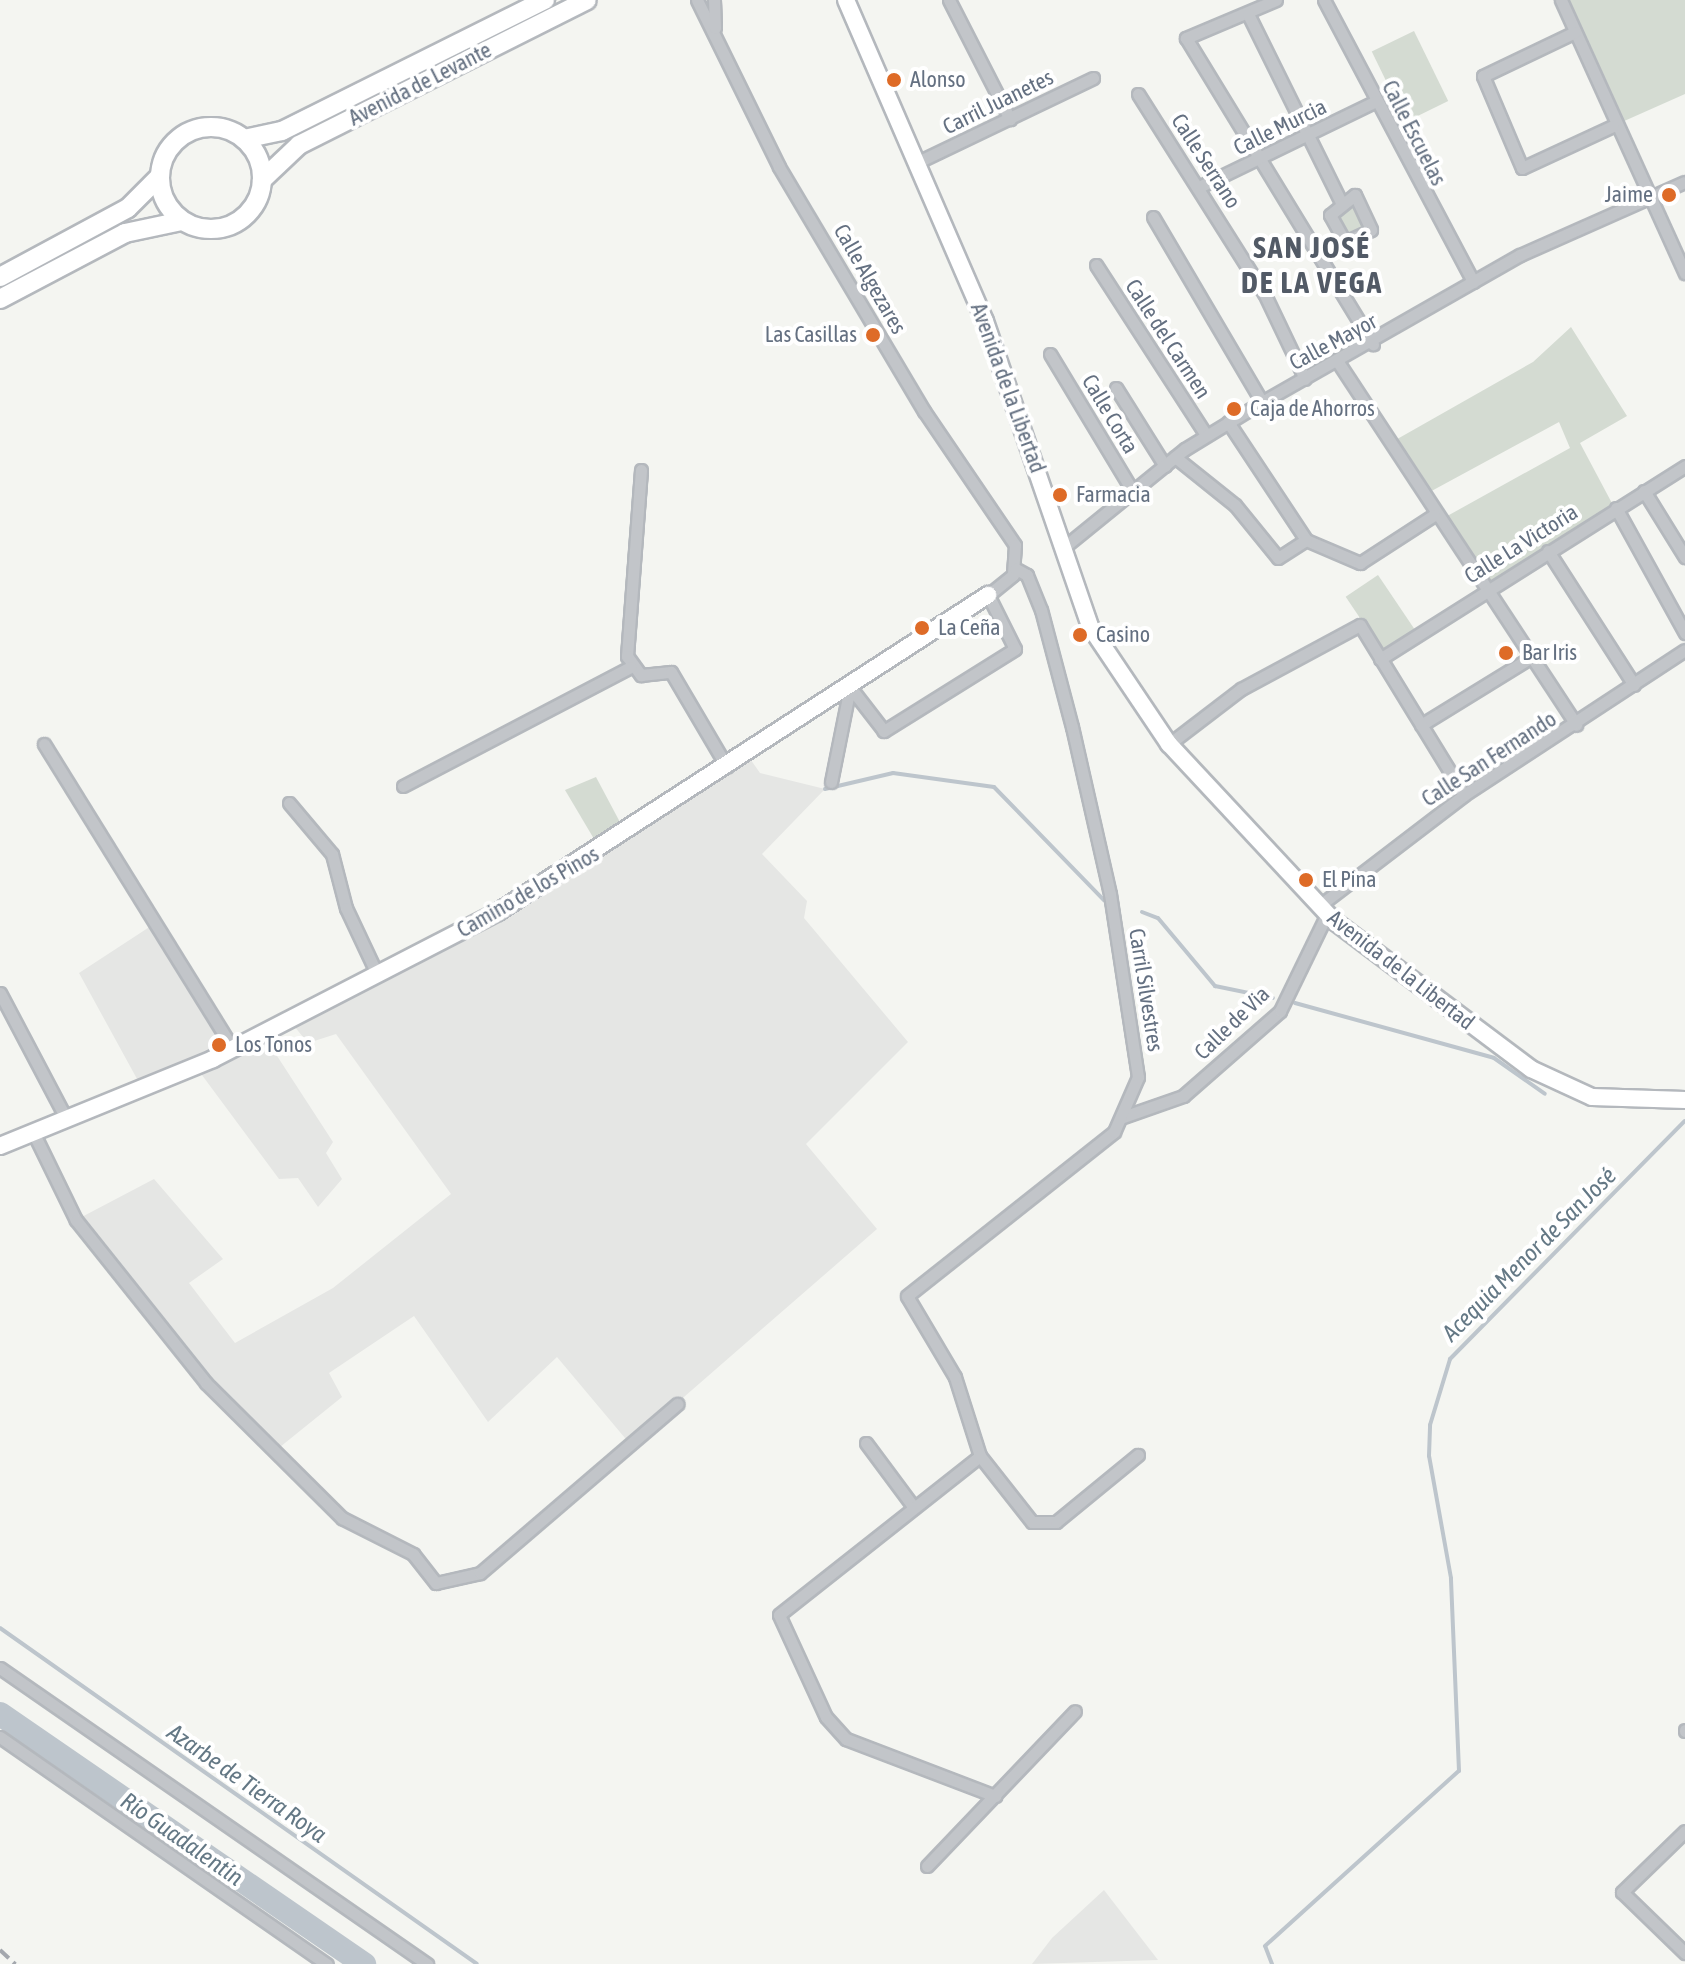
<!DOCTYPE html>
<html>
<head>
<meta charset="utf-8">
<style>
	body { margin:0 }
	#map { position:relative; width:1685px; height:1964px; overflow:hidden; background:#f4f5f1; font-family:"Asap Condensed",sans-serif }
	div>[style] { position:absolute }
	.built>* { inset:0; background:#e5e6e4 }
	.green>* { inset:0; background:#d4dbd2; transform-origin:0 0 }
	.stream>* { height:4px; margin:-2px; padding:0 2px; transform-origin:2px; border-radius:2px; background:#bdc5cc }
	.river>* { height:24px; margin:-12px; padding:0 12px; transform-origin:12px; border-radius:12px; background:#bdc5cc }
	.roads { filter:drop-shadow(2px 0 #b4b8bd) drop-shadow(-2px 0 #b4b8bd) drop-shadow(0 2px #b4b8bd) drop-shadow(0 -2px #b4b8bd) }
	.street>* { height:11px; margin:-5.5px; padding:0 5.5px; transform-origin:5.5px; border-radius:5.5px; background:#c2c5c9 }
	.secondary>* { height:16px; margin:-8px; padding:0 8px; transform-origin:8px; border-radius:8px; background:#fff }
	.primary>* { height:18px; margin:-9px; padding:0 9px; transform-origin:9px; border-radius:9px; background:#fff }
	.primary>.ring { margin:-9px; padding:0; box-sizing:content-box; background:none; border:18px solid #fff; border-radius:50% }
	.rail>* { height:4px; margin-top:-2px; transform-origin:0; background:repeating-linear-gradient(90deg,#a3a7ad 0 12px,transparent 0 18px) }
	.dots>* { width:22px; height:22px; translate:-50% -50%; box-sizing:border-box; border:4px solid #fff; border-radius:50% }
	span { translate:-50% -50%; white-space:nowrap; text-align:center; line-height:1.15; -webkit-text-stroke:8px #fff; paint-order:stroke }
	.poi-label { font-size:22px; color:#647081 }
	.left { translate:0 -50%; text-align:left }
	.right { translate:-100% -50%; text-align:right }
	.street-label { font-size:22px; color:#647081 }
	.water-label { font-size:24px; color:#647885; font-style:italic }
	.district-label { font-size:30px; color:#525a66; font-weight:700; letter-spacing:2px }
</style>
</head>
<body>
<div id="map">
	<div class="built">
		<div style="clip-path:polygon(746px 753px,760px 773px,825px 789px,762px 854px,807px 901px,804px 918px,908px 1042px,806px 1144px,877px 1229px,630px 1444px,557px 1357px,488px 1422px,414px 1316px,329px 1373px,342px 1397px,280px 1447px,206px 1383px,76px 1220px,154px 1179px,223px 1259px,189px 1283px,235px 1343px,333px 1288px,451px 1194px,336px 1034px,308px 1043px,294px 1026px,268px 1042px,333px 1142px,326px 1153px,342px 1179px,318px 1207px,298px 1178px,279px 1179px,196px 1067px,142px 1088px,79px 973px,154px 924px,232px 1048px,481px 922px)"></div>
		<div style="clip-path:polygon(1104px 1890px,1158px 1960px,1032px 1964px,1052px 1938px)"></div>
	</div>
	<div class="green">
		<div style="clip-path:polygon(1560px 0,1685px 0,1685px 94px,1613px 126px)"></div>
		<div style="left:1414px;top:31px;width:78px;height:47px;rotate:64deg"></div>
		<div style="clip-path:polygon(1353px 199px,1367px 228px,1351px 237px,1334px 210px)"></div>
		<div style="clip-path:polygon(1571px 327px,1627px 416px,1580px 443px,1614px 507px,1484px 588px,1440px 520px,1570px 448px,1559px 422px,1426px 494px,1392px 442px,1533px 362px)"></div>
		<div style="left:1378px;top:575px;width:69px;height:39px;rotate:56deg"></div>
		<div style="clip-path:polygon(596px 777px,622px 826px,597px 844px,565px 790px)"></div>
	</div>
	<div class="stream">
		<div style="left:825px;top:789px;width:70px;rotate:-13.2deg"></div>
		<div style="left:893px;top:773px;width:102px;rotate:7.9deg"></div>
		<div style="left:994px;top:787px;width:158px;rotate:45.8deg"></div>
		<div style="left:1142px;top:912px;width:17px;rotate:21deg"></div>
		<div style="left:1158px;top:918px;width:89px;rotate:50deg"></div>
		<div style="left:1215px;top:986px;width:59px;rotate:11.7deg"></div>
		<div style="left:1295px;top:1003px;width:206px;rotate:15.4deg"></div>
		<div style="left:1494px;top:1058px;width:62px;rotate:35.2deg"></div>
		<div style="left:0;top:1628px;width:583px;rotate:35.16deg"></div>
		<div style="left:1272px;top:1964px;width:19px;rotate:-111deg"></div>
		<div style="left:1265px;top:1946px;width:261px;rotate:-42.1deg"></div>
		<div style="left:1459px;top:1771px;width:193px;rotate:-92.4deg"></div>
		<div style="left:1451px;top:1578px;width:124px;rotate:-100.2deg"></div>
		<div style="left:1429px;top:1456px;width:31px;rotate:-88deg"></div>
		<div style="left:1430px;top:1425px;width:69px;rotate:-73.1deg"></div>
		<div style="left:1450px;top:1359px;width:334px;rotate:-45.4deg"></div>
	</div>
	<div class="river">
		<div style="left:0;top:1714px;width:442px;rotate:34.5deg"></div>
	</div>
	<div class="roads">
		<div class="street">
			<div style="left:697px;top:0;width:186px;rotate:63.8deg"></div>
			<div style="left:779px;top:167px;width:284px;rotate:59.3deg"></div>
			<div style="left:924px;top:411px;width:162px;rotate:55.8deg"></div>
			<div style="left:1015px;top:545px;width:30px;rotate:94deg"></div>
			<div style="left:1013px;top:575px;width:32px;rotate:141deg"></div>
			<div style="left:988px;top:595px;width:60px;rotate:63.4deg"></div>
			<div style="left:1015px;top:649px;width:155px;rotate:148deg"></div>
			<div style="left:884px;top:731px;width:51px;rotate:-127.8deg"></div>
			<div style="left:714px;top:0;width:28px;rotate:88deg"></div>
			<div style="left:949px;top:0;width:134px;rotate:62.9deg"></div>
			<div style="left:1276px;top:0;width:98px;rotate:157.1deg"></div>
			<div style="left:1186px;top:38px;width:359px;rotate:58.6deg"></div>
			<div style="left:1324px;top:0;width:319px;rotate:62.1deg"></div>
			<div style="left:1561px;top:0;width:300px;rotate:65.6deg"></div>
			<div style="left:1248px;top:14px;width:210px;rotate:63.7deg"></div>
			<div style="left:1575px;top:32px;width:102px;rotate:154.4deg"></div>
			<div style="left:1483px;top:76px;width:100px;rotate:67deg"></div>
			<div style="left:1522px;top:168px;width:100px;rotate:-24.8deg"></div>
			<div style="left:1138px;top:94px;width:236px;rotate:57.7deg"></div>
			<div style="left:1264px;top:293px;width:95px;rotate:64.5deg"></div>
			<div style="left:920px;top:161px;width:192px;rotate:-25.6deg"></div>
			<div style="left:1201px;top:186px;width:195px;rotate:-25.9deg"></div>
			<div style="left:1355px;top:195px;width:38px;rotate:65deg"></div>
			<div style="left:1371px;top:230px;width:29px;rotate:155deg"></div>
			<div style="left:1345px;top:242px;width:31px;rotate:-119deg"></div>
			<div style="left:1330px;top:215px;width:32px;rotate:-39deg"></div>
			<div style="left:1153px;top:217px;width:215px;rotate:59.5deg"></div>
			<div style="left:1096px;top:265px;width:202px;rotate:57.1deg"></div>
			<div style="left:1050px;top:354px;width:165px;rotate:58.9deg"></div>
			<div style="left:1338px;top:362px;width:434px;rotate:56.7deg"></div>
			<div style="left:1116px;top:388px;width:92px;rotate:57.9deg"></div>
			<div style="left:1228px;top:422px;width:141px;rotate:56.5deg"></div>
			<div style="left:1306px;top:540px;width:59px;rotate:23.1deg"></div>
			<div style="left:1360px;top:563px;width:88px;rotate:-33deg"></div>
			<div style="left:1175px;top:457px;width:77px;rotate:38.7deg"></div>
			<div style="left:1235px;top:505px;width:68px;rotate:50.9deg"></div>
			<div style="left:1278px;top:558px;width:33px;rotate:-33deg"></div>
			<div style="left:641px;top:470px;width:187px;rotate:94.3deg"></div>
			<div style="left:627px;top:656px;width:24px;rotate:54deg"></div>
			<div style="left:641px;top:675px;width:30px;rotate:-6deg"></div>
			<div style="left:671px;top:672px;width:110px;rotate:59.5deg"></div>
			<div style="left:1644px;top:491px;width:78px;rotate:58.2deg"></div>
			<div style="left:1616px;top:508px;width:143px;rotate:61.1deg"></div>
			<div style="left:1063px;top:548px;width:157px;rotate:-39.1deg"></div>
			<div style="left:1185px;top:449px;width:90px;rotate:-31.4deg"></div>
			<div style="left:1262px;top:402px;width:297px;rotate:-29.7deg"></div>
			<div style="left:1520px;top:255px;width:180px;rotate:-23.9deg"></div>
			<div style="left:1548px;top:551px;width:159px;rotate:57.3deg"></div>
			<div style="left:1380px;top:659px;width:361px;rotate:-32.3deg"></div>
			<div style="left:1421px;top:725px;width:128px;rotate:-31.6deg"></div>
			<div style="left:44px;top:744px;width:359px;rotate:58.2deg"></div>
			<div style="left:1169px;top:744px;width:91px;rotate:-37.4deg"></div>
			<div style="left:1241px;top:689px;width:135px;rotate:-28.3deg"></div>
			<div style="left:1360px;top:625px;width:199px;rotate:58.5deg"></div>
			<div style="left:831px;top:782px;width:97px;rotate:-78.7deg"></div>
			<div style="left:403px;top:786px;width:257px;rotate:-27.6deg"></div>
			<div style="left:289px;top:803px;width:67px;rotate:49.9deg"></div>
			<div style="left:332px;top:854px;width:56px;rotate:75.5deg"></div>
			<div style="left:346px;top:908px;width:73px;rotate:64.8deg"></div>
			<div style="left:1319px;top:906px;width:183px;rotate:-37.4deg"></div>
			<div style="left:1464px;top:795px;width:264px;rotate:-33.3deg"></div>
			<div style="left:0;top:993px;width:141px;rotate:62.2deg"></div>
			<div style="left:1123px;top:1117px;width:64px;rotate:-19.3deg"></div>
			<div style="left:1183px;top:1096px;width:129px;rotate:-41.2deg"></div>
			<div style="left:1280px;top:1011px;width:108px;rotate:-64.1deg"></div>
			<div style="left:33px;top:1132px;width:98px;rotate:64deg"></div>
			<div style="left:76px;top:1220px;width:208px;rotate:51.4deg"></div>
			<div style="left:206px;top:1383px;width:192px;rotate:44.8deg"></div>
			<div style="left:342px;top:1518px;width:80px;rotate:26.9deg"></div>
			<div style="left:413px;top:1554px;width:37px;rotate:52deg"></div>
			<div style="left:436px;top:1583px;width:45px;rotate:-12.8deg"></div>
			<div style="left:480px;top:1573px;width:260px;rotate:-40.6deg"></div>
			<div style="left:866px;top:1443px;width:77px;rotate:53.4deg"></div>
			<div style="left:980px;top:1456px;width:83px;rotate:-107.6deg"></div>
			<div style="left:955px;top:1377px;width:94px;rotate:-120.7deg"></div>
			<div style="left:907px;top:1296px;width:264px;rotate:-38.4deg"></div>
			<div style="left:1114px;top:1132px;width:60px;rotate:-66.4deg"></div>
			<div style="left:1138px;top:1077px;width:185px;rotate:-98.7deg"></div>
			<div style="left:1110px;top:894px;width:171px;rotate:-102.8deg"></div>
			<div style="left:1072px;top:727px;width:121px;rotate:-104.8deg"></div>
			<div style="left:1041px;top:610px;width:38px;rotate:-112deg"></div>
			<div style="left:1027px;top:575px;width:13px;rotate:-151deg"></div>
			<div style="left:980px;top:1456px;width:256px;rotate:141.7deg"></div>
			<div style="left:779px;top:1615px;width:112px;rotate:65.3deg"></div>
			<div style="left:826px;top:1717px;width:30px;rotate:48deg"></div>
			<div style="left:846px;top:1739px;width:160px;rotate:20.9deg"></div>
			<div style="left:980px;top:1456px;width:84px;rotate:51.8deg"></div>
			<div style="left:1032px;top:1522px;width:24px"></div>
			<div style="left:1056px;top:1522px;width:106px;rotate:-39.3deg"></div>
			<div style="left:0;top:1668px;width:520px;rotate:34.73deg"></div>
			<div style="left:1685px;top:1730px;width:1px;rotate:90deg"></div>
			<div style="left:0;top:1737px;width:398px;rotate:34.8deg"></div>
			<div style="left:1685px;top:1831px;width:88px;rotate:135.9deg"></div>
			<div style="left:1622px;top:1892px;width:88px;rotate:44.1deg"></div>
			<div style="left:927px;top:1866px;width:214px;rotate:-46.3deg"></div>
		</div>
		<div class="secondary">
			<div style="left:846px;top:0;width:350px;rotate:66.6deg"></div>
			<div style="left:985px;top:321px;width:325px;rotate:71deg"></div>
			<div style="left:1091px;top:628px;width:140px;rotate:56.1deg"></div>
			<div style="left:1169px;top:744px;width:242px;rotate:47deg"></div>
			<div style="left:1334px;top:921px;width:246px;rotate:36.9deg"></div>
			<div style="left:1531px;top:1069px;width:67px;rotate:24.7deg"></div>
			<div style="left:1592px;top:1097px;width:93px;rotate:1.8deg"></div>
			<div style="left:0;top:1146px;width:230px;rotate:-22.2deg"></div>
			<div style="left:213px;top:1059px;width:321px;rotate:-27.3deg"></div>
			<div style="left:498px;top:912px;width:584px;rotate:-32.9deg"></div>
		</div>
		<div class="primary">
			<div class="ring" style="left:160px;top:127px;width:84px;height:84px"></div>
			<div style="left:244px;top:139px;width:39px;rotate:-12deg"></div>
			<div style="left:282px;top:131px;width:294px;rotate:-26.5deg"></div>
			<div style="left:262px;top:180px;width:51px;rotate:-43.4deg"></div>
			<div style="left:299px;top:145px;width:322px;rotate:-26.7deg"></div>
			<div style="left:0;top:277px;width:145px;rotate:-28.3deg"></div>
			<div style="left:128px;top:208px;width:44px;rotate:-45deg"></div>
			<div style="left:0;top:299px;width:141px;rotate:-27.8deg"></div>
			<div style="left:125px;top:233px;width:58px;rotate:-11.9deg"></div>
		</div>
	</div>
	<div class="rail">
		<div style="left:0;top:1950px;width:21px;rotate:43deg"></div>
	</div>
	<div class="dots">
		<div style="left:894px;top:80px;background:#de6b27"></div>
		<div style="left:1669px;top:195px;background:#de6b27"></div>
		<div style="left:873px;top:335px;background:#de6b27"></div>
		<div style="left:1234px;top:409px;background:#de6b27"></div>
		<div style="left:1060px;top:495px;background:#de6b27"></div>
		<div style="left:922px;top:628px;background:#de6b27"></div>
		<div style="left:1080px;top:635px;background:#de6b27"></div>
		<div style="left:1506px;top:653px;background:#de6b27"></div>
		<div style="left:1306px;top:880px;background:#de6b27"></div>
		<div style="left:219px;top:1045px;background:#de6b27"></div>
	</div>
	<div class="poi-label">
		<span class="left" style="left:910px;top:80px">Alonso</span>
		<span class="right" style="left:1653px;top:195px">Jaime</span>
		<span class="right" style="left:857px;top:335px">Las Casillas</span>
		<span class="left" style="left:1250px;top:409px">Caja de Ahorros</span>
		<span class="left" style="left:1076px;top:495px">Farmacia</span>
		<span class="left" style="left:938px;top:628px">La Ceña</span>
		<span class="left" style="left:1096px;top:635px">Casino</span>
		<span class="left" style="left:1522px;top:653px">Bar Iris</span>
		<span class="left" style="left:1322px;top:880px">El Pina</span>
		<span class="left" style="left:235px;top:1045px">Los Tonos</span>
	</div>
	<div class="street-label">
		<span style="left:420px;top:84px;rotate:-27deg">Avenida de Levante</span>
		<span style="left:998px;top:102px;rotate:-26deg">Carril Juanetes</span>
		<span style="left:1280px;top:127px;rotate:-26deg">Calle Murcia</span>
		<span style="left:1414px;top:133px;rotate:63deg">Calle Escuelas</span>
		<span style="left:1206px;top:161px;rotate:57deg">Calle Serrano</span>
		<span style="left:870px;top:279px;rotate:60deg">Calle Algezares</span>
		<span style="left:1168px;top:339px;rotate:57deg">Calle del Carmen</span>
		<span style="left:1333px;top:342px;rotate:-28deg">Calle Mayor</span>
		<span style="left:1008px;top:388px;rotate:70deg">Avenida de la Libertad</span>
		<span style="left:1110px;top:414px;rotate:59deg">Calle Corta</span>
		<span style="left:1521px;top:544px;rotate:-32deg">Calle La Victoria</span>
		<span style="left:1489px;top:759px;rotate:-33deg">Calle San Fernando</span>
		<span style="left:528px;top:892px;rotate:-30deg">Camino de los Pinos</span>
		<span style="left:1401px;top:970px;rotate:38deg">Avenida de la Libertad</span>
		<span style="left:1146px;top:990px;rotate:81deg">Carril Silvestres</span>
		<span style="left:1232px;top:1023px;rotate:-44deg">Calle de Via</span>
	</div>
	<div class="water-label">
		<span style="left:1529px;top:1254px;rotate:-45deg">Acequia Menor de San José</span>
		<span style="left:247px;top:1783px;rotate:35deg">Azarbe de Tierra Roya</span>
		<span style="left:182px;top:1839px;rotate:35deg">Río Guadalentín</span>
	</div>
	<div class="district-label">
		<span style="left:1312px;top:264px">SAN JOSÉ<br>DE LA VEGA</span>
	</div>
</div>
</body>
</html>
